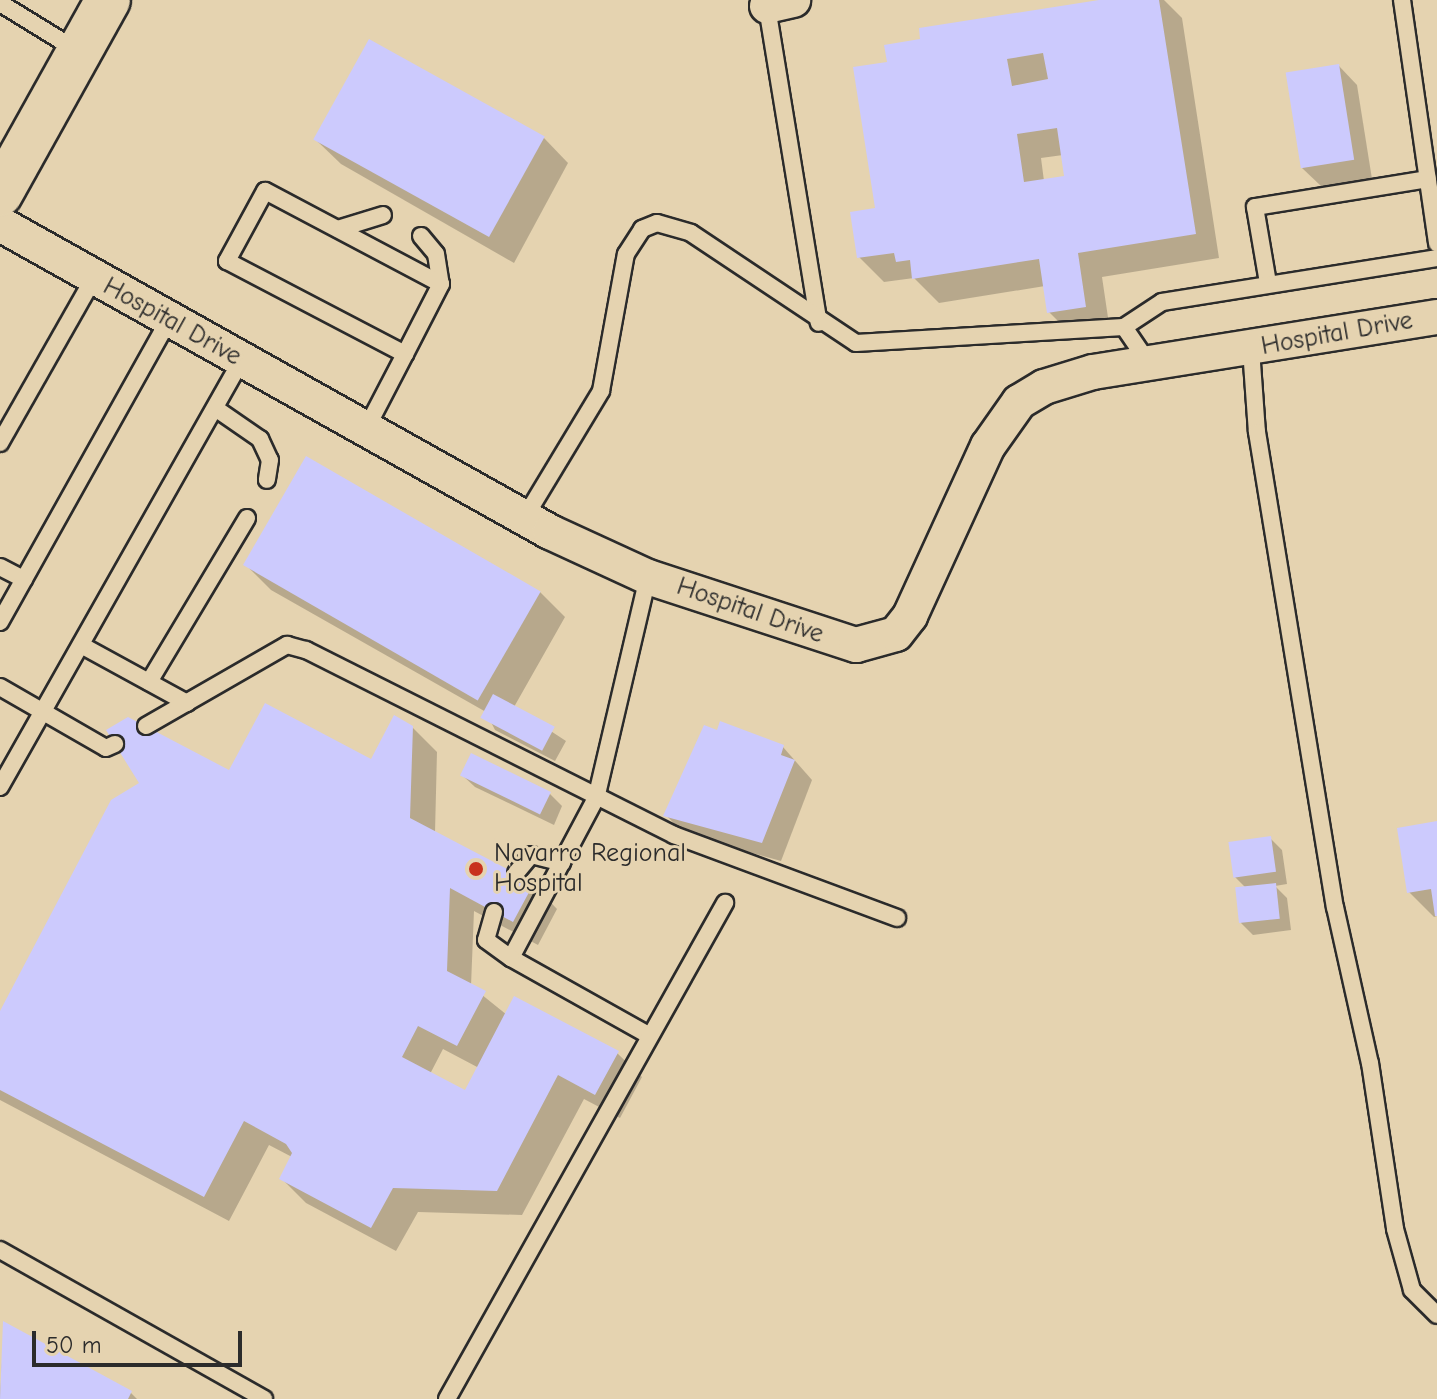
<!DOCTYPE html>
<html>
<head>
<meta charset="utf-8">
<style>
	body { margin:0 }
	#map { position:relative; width:1437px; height:1399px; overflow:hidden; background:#e5d3b0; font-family:"Comic Neue",sans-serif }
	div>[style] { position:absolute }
	.shadow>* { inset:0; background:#0003 }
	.building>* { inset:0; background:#cccafd; transform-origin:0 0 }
	.roads { filter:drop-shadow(2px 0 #2b2b2b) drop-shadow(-2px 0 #2b2b2b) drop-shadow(0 2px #2b2b2b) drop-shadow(0 -2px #2b2b2b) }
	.service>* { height:16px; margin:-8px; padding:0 8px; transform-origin:8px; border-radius:8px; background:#e5d3b0 }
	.minor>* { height:34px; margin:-17px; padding:0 17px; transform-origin:17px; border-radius:17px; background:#e5d3b0 }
	.primary>* { height:44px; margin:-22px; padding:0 22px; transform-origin:22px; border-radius:22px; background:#e5d3b0 }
	.dots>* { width:22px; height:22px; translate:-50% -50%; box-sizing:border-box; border:4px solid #e5d3b0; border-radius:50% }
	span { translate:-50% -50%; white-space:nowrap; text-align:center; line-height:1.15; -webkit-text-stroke:6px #e5d3b0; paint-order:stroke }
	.street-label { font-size:26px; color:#2b2b2b }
	.poi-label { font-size:26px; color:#2b2b2b }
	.left { translate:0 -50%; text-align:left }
	.scale { position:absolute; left:32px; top:1331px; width:210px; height:36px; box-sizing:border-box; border:4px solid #2b2b2b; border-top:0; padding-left:10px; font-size:24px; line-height:28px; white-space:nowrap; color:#2b2b2b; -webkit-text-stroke:6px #e5d3b0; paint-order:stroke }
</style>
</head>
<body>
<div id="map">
	<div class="shadow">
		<div style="clip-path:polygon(evenodd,1112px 0,1164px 0,1182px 18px,1219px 258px,1102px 277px,1110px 331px,1074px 337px,1049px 312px,1045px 286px,939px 303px,914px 278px,884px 282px,859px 257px,877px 209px,889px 64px,1112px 0,1063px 155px,1066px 178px,1044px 181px,1041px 158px,1063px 155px)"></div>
		<div style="clip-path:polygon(1339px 66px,1357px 85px,1372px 179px,1321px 186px,1302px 168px)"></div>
		<div style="clip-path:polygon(544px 138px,568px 163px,514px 263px,341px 164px,316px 140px)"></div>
		<div style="clip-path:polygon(247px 566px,540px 592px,565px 617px,514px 707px,566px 741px,555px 761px,495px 730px,486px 712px,271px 590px)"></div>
		<div style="clip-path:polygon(evenodd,412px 727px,437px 752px,435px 833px,533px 884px,557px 909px,538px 945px,474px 911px,471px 986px,507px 1015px,617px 1053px,642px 1077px,620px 1118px,584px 1099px,522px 1215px,418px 1212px,396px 1251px,306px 1203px,281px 1178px,292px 1157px,269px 1145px,229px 1221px,0 1100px,0 1015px,230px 773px,372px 762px,412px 727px,443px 1049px,479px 1068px,466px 1092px,430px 1074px,443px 1049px)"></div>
		<div style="clip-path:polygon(783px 747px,812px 780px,781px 861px,684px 834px,666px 815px)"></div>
		<div style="clip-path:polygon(472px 756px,550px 794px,562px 806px,554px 825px,475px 787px,462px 775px)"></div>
		<div style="clip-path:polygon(1437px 823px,1437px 916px,1434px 917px,1409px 892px)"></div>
		<div style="clip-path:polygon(1270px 838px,1282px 850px,1287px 884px,1275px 886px,1287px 898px,1291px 930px,1253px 935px,1241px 923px,1247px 889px,1235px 877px)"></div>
		<div style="clip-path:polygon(4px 1324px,131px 1393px,137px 1399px,0 1399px)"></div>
	</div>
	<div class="building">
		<div style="clip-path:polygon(evenodd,1099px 0,1159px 0,1196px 234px,1078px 253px,1086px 307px,1047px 313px,1039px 259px,912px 279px,910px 260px,896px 262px,894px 253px,857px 258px,850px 212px,875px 208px,853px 67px,887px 62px,884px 45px,920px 39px,919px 28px,1099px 0,1043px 53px,1048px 79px,1012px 86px,1007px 59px,1043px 53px,1099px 0,1057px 128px,1064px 176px,1024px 182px,1017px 134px,1057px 128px)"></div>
		<div style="left:369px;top:39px;width:201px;height:115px;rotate:29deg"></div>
		<div style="left:1339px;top:64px;width:97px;height:54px;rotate:81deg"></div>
		<div style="left:306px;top:456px;width:271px;height:126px;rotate:30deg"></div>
		<div style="left:493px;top:694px;width:70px;height:27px;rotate:28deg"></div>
		<div style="clip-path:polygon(265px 703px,371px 759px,394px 715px,413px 726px,410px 818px,534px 883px,513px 922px,450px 888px,447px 971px,486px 991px,457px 1046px,418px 1026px,402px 1057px,465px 1090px,514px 996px,619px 1051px,595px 1095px,558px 1075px,497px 1191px,393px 1188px,371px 1228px,279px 1179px,292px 1153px,286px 1144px,244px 1121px,204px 1197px,0 1090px,0 1011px,111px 800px,139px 783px,106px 730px,128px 717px,229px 770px)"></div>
		<div style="clip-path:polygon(720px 721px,784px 745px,781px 755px,795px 760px,762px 843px,663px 816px,704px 725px,717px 730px)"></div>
		<div style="left:471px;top:753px;width:89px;height:25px;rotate:26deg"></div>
		<div style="clip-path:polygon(1437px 821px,1437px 916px,1435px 916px,1431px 889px,1407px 893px,1397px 828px)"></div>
		<div style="left:1271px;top:836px;width:36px;height:43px;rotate:82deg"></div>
		<div style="left:1276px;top:883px;width:36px;height:41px;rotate:84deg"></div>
		<div style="clip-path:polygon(3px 1321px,132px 1391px,128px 1399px,0 1399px)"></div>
	</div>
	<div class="roads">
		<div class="service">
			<div style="left:1402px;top:0;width:246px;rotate:81.8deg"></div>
			<div style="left:766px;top:1px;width:326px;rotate:80.7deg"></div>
			<div style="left:0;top:3px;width:92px;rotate:31.6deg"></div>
			<div style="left:338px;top:229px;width:47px;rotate:-17.3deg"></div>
			<div style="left:421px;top:236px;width:23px;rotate:50deg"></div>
			<div style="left:436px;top:254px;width:30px;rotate:81deg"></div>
			<div style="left:1268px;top:283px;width:77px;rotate:-99.7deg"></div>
			<div style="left:1255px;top:207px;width:175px;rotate:-9.2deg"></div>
			<div style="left:1124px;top:327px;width:45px;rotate:-33.3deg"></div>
			<div style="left:1162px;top:302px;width:278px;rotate:-9.1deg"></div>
			<div style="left:1251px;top:349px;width:83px;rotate:85.9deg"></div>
			<div style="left:1257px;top:432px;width:481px;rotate:80.7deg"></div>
			<div style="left:1335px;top:907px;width:160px;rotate:77.4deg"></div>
			<div style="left:1370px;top:1063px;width:168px;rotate:81.4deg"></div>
			<div style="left:1395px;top:1229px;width:63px;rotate:74.4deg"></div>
			<div style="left:1412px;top:1290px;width:35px;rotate:45deg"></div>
			<div style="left:215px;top:408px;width:55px;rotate:34.6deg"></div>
			<div style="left:260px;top:439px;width:23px;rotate:65deg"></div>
			<div style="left:270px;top:460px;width:20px;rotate:99deg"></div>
			<div style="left:366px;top:429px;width:85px;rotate:-62.5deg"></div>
			<div style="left:405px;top:354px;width:79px;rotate:-62.8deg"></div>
			<div style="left:441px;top:284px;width:199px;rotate:-152.1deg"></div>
			<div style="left:265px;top:191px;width:80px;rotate:118.5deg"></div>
			<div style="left:227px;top:261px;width:201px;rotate:27.6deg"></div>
			<div style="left:0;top:443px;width:189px;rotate:-60.4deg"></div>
			<div style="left:525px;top:517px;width:147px;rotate:-58.9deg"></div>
			<div style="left:601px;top:391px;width:139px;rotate:-79.7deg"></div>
			<div style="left:626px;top:254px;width:30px;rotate:-57deg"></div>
			<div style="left:642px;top:229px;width:16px;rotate:-22deg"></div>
			<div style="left:657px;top:223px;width:35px;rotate:16deg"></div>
			<div style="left:691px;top:233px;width:198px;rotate:33.7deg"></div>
			<div style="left:856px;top:343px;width:268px;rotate:-3.4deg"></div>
			<div style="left:1124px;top:327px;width:42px;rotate:55.6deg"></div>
			<div style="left:0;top:567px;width:27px;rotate:27deg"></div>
			<div style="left:648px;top:577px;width:227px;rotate:103.2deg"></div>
			<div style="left:596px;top:798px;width:181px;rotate:118deg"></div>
			<div style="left:511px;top:958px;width:159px;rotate:29.3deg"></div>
			<div style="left:0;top:622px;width:347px;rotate:-60.8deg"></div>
			<div style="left:81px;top:645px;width:121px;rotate:28.7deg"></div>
			<div style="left:149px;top:682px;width:191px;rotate:-59.1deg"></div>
			<div style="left:0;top:687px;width:122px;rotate:29.9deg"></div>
			<div style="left:106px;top:748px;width:10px;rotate:-24deg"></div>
			<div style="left:146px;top:726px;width:163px;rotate:-29.9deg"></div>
			<div style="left:287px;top:645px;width:20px;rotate:15deg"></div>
			<div style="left:306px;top:650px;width:412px;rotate:26.7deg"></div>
			<div style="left:674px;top:835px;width:238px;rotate:20.4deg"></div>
			<div style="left:0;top:787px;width:491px;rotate:-60.5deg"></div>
			<div style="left:516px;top:873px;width:23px;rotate:-50deg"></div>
			<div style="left:531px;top:855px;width:32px;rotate:14deg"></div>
			<div style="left:494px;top:912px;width:29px;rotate:106deg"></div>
			<div style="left:486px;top:940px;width:31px;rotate:36deg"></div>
			<div style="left:0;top:1250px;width:303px;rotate:29.4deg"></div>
			<div style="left:447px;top:1399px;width:569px;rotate:-60.73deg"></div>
		</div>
		<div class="minor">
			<div style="left:767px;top:6px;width:27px;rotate:-13deg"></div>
			<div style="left:0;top:224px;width:630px;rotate:29.25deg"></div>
			<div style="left:550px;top:532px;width:108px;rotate:24.7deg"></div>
			<div style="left:648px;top:577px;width:219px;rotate:18.1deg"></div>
			<div style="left:856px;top:645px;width:41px;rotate:-15.4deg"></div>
			<div style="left:896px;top:634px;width:23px;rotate:-52deg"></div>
			<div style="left:910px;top:616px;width:187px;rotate:-65.4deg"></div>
			<div style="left:988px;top:446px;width:54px;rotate:-54.8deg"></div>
			<div style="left:1019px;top:402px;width:29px;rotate:-31deg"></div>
			<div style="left:1044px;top:387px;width:51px;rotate:-17deg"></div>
			<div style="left:1093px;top:372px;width:348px;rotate:-9.1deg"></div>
		</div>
		<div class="primary">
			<div style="left:0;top:194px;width:222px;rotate:-60.9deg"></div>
		</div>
	</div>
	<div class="dots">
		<div style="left:476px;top:869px;background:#c8321e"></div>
	</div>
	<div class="street-label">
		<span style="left:172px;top:322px;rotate:29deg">Hospital Drive</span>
		<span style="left:1337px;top:334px;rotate:-10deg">Hospital Drive</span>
		<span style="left:750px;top:611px;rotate:19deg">Hospital Drive</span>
	</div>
	<div class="poi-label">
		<span class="left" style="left:494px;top:869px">Navarro Regional<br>Hospital</span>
	</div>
	<div class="scale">50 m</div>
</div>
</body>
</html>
